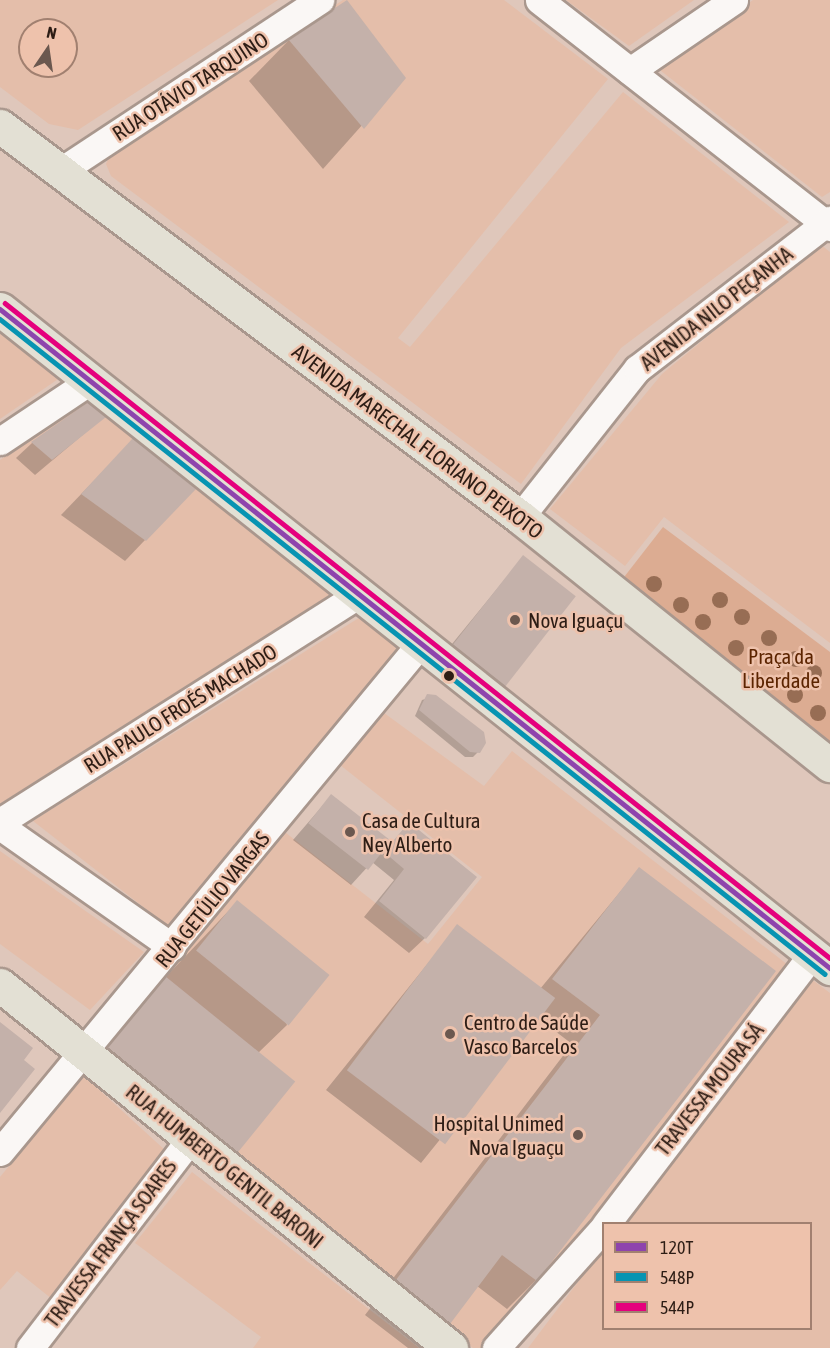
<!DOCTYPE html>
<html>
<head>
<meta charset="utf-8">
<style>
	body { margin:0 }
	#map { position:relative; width:830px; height:1348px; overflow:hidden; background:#dfc7bb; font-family:"Asap Condensed",sans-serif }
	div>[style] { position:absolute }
	.built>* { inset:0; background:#e4beaa }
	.green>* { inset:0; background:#dcac92 }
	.shadow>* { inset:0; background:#0003 }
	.building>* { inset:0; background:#c4b1aa; transform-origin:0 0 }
	.roads { filter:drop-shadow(2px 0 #a9978d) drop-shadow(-2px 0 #a9978d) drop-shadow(0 2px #a9978d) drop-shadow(0 -2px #a9978d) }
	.minor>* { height:27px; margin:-13.5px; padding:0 13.5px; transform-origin:13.5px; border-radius:13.5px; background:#faf7f5 }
	.major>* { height:33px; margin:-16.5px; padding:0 16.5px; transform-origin:16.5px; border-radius:16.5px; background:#e3e0d4 }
	.bus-1>* { height:4.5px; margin:-2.25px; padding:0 2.25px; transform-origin:2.25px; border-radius:2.25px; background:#8e44ad }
	.bus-2>* { height:4.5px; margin:-2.25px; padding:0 2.25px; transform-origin:2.25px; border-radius:2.25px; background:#0794b2 }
	.bus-3>* { height:4.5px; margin:-2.25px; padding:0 2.25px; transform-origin:2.25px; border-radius:2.25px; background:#e5007d }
	.trees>* { width:16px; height:16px; margin:-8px; border-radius:50%; background:#976d54 }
	.dots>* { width:16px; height:16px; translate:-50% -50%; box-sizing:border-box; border:3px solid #eec2ac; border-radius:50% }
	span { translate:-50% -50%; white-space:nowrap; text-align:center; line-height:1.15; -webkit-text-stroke:5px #eec2ac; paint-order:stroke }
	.street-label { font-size:21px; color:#2d1d15 }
	.poi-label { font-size:21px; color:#2d1d15 }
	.left { translate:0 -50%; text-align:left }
	.right { translate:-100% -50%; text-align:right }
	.park-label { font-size:21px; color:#5c2400 }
	.legend { position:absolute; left:602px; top:1222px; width:210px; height:108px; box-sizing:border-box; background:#eec2ac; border:2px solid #a18070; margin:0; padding:8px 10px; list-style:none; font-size:18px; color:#2d1d15 }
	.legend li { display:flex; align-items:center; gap:12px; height:30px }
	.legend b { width:30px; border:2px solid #a18070 }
	.north { position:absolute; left:18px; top:18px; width:60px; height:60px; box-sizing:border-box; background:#eec2ac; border:2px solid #a18070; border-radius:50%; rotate:13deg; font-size:16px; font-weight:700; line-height:24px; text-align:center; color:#2d1d15 }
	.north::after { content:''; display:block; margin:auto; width:21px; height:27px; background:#6b584f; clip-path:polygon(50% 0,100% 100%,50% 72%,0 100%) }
</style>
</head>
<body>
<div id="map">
	<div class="built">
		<div style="clip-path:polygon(evenodd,0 0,278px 0,78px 130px,49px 124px,0 87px,0 0,30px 30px,66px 30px,66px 66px,30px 66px,30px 30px)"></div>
		<div style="clip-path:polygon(343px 0,504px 0,608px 79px,398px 338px,410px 347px,623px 92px,789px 222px,621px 348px,521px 484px,111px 176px,106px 164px,111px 152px)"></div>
		<div style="clip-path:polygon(566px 0,694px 0,629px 46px)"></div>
		<div style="clip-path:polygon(753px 0,830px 0,830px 192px,822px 197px,656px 67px)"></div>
		<div style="clip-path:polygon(820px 244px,830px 252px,830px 643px,664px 517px,625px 566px,550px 509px,662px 374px)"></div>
		<div style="clip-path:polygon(0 324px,64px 375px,0 419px)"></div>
		<div style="clip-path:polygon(90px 398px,332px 594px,0 804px,0 460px)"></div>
		<div style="clip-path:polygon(362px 616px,404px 651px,169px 927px,33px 821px)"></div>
		<div style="clip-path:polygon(380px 710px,484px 786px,512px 751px,788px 965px,493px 1348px,473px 1348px,102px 1050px,281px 829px,428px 944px,482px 877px,335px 761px)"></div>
		<div style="clip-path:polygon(0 851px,144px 952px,90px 1010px,0 944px)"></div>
		<div style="clip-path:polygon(810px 978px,830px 993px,830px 1348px,528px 1348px,603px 1249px,604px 1328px,810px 1328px,810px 1224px,623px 1223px)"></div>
		<div style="clip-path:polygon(84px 1076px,166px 1151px,52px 1299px,17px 1271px,0 1290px,0 1177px)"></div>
		<div style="clip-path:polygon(192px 1172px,419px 1348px,253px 1348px,261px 1337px,135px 1243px)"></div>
	</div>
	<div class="green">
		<div style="clip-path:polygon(663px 527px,830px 652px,830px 761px,614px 590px)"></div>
	</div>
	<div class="shadow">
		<div style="clip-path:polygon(289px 40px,404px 78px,323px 169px,249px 81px)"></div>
		<div style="clip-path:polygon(104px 417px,35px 475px,16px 458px,32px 443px)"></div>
		<div style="clip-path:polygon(113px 461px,145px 540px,125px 561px,61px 515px)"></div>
		<div style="clip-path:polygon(523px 557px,506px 685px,485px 705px,434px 666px)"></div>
		<div style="clip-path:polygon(435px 696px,478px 752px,473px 757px,465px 757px,415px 716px,422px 700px)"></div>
		<div style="clip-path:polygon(331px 796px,382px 855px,409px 824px,425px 938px,409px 953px,364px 917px,394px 880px,372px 862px,351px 885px,293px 840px)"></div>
		<div style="clip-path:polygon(639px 869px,774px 971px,536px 1280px,507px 1309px,477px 1286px,424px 1348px,408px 1348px,365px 1315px,572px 1044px,538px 1018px,421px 1163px,326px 1090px,458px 926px,540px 989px)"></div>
		<div style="clip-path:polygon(237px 902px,287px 1025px,258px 1053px,293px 1082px,215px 1172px,83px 1064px)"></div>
	</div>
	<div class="building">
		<div style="clip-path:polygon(347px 0,406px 78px,364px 129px,288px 39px)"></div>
		<div style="clip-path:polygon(90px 401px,106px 417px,52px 460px,31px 442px)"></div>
		<div style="clip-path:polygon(133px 438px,196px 489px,146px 541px,81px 494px)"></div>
		<div style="left:523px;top:555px;width:67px;height:114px;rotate:38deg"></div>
		<div style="clip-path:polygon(427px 694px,436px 695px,484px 732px,486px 743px,480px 753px,470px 752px,419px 710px)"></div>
		<div style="left:331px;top:794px;width:76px;height:37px;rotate:38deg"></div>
		<div style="clip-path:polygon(409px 822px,477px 877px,426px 939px,379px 901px,404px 869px,384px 852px)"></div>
		<div style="clip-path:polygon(639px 867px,776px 971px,537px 1281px,502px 1255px,447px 1328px,392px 1285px,600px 1015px,552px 979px)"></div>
		<div style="left:237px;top:900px;width:119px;height:65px;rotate:39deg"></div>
		<div style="left:457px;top:924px;width:123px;height:183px;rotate:37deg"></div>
		<div style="left:160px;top:972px;width:174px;height:92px;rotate:39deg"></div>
		<div style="clip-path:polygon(0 1022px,33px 1048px,24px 1060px,35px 1069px,0 1113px)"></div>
	</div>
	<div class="roads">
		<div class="minor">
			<div style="left:539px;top:0;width:369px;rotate:38deg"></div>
			<div style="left:630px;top:71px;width:126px;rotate:-34.3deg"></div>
			<div style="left:59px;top:172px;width:313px;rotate:-33.4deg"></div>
			<div style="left:0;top:441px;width:108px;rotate:-33.7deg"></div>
			<div style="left:520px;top:517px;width:189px;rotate:-51.7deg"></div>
			<div style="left:637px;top:369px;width:244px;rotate:-37.7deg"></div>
			<div style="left:0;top:822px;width:425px;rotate:-32.4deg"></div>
			<div style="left:0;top:826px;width:210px;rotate:35.1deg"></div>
			<div style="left:0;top:1152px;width:661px;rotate:-50.41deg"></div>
			<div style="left:606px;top:1224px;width:339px;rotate:-52.6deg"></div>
			<div style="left:30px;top:1348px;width:265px;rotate:-52.5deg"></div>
			<div style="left:496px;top:1348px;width:162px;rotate:-48.2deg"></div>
		</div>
		<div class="major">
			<div style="left:0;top:126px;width:651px;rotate:36.94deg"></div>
			<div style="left:520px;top:517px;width:397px;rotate:38.7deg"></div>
			<div style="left:0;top:309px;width:1060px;rotate:38.45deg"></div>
			<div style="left:0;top:985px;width:579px;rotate:38.83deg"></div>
		</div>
	</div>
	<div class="bus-1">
		<div style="left:0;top:309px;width:1060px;rotate:38.45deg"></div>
	</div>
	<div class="bus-2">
		<div style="left:0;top:319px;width:1053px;rotate:38.45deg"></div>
	</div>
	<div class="bus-3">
		<div style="left:5px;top:303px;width:1053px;rotate:38.45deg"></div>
	</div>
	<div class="trees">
		<div style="left:654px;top:584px"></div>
		<div style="left:720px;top:600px"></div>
		<div style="left:681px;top:605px"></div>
		<div style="left:742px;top:617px"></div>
		<div style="left:703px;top:622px"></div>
		<div style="left:769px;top:638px"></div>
		<div style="left:736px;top:648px"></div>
		<div style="left:796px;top:659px"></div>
		<div style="left:814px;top:673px"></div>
		<div style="left:795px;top:695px"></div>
		<div style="left:818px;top:713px"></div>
	</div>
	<div class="dots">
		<div style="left:515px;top:620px;background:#6b584f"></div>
		<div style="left:449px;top:676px;background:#2d1d15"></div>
		<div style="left:350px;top:832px;background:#6b584f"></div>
		<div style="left:450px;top:1034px;background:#6b584f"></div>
		<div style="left:578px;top:1135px;background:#6b584f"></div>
	</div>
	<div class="street-label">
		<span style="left:190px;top:86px;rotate:-33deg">RUA OTÁVIO TARQUINO</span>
		<span style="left:716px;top:308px;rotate:-38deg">AVENIDA NILO PEÇANHA</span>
		<span style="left:418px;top:441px;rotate:37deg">AVENIDA MARECHAL FLORIANO PEIXOTO</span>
		<span style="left:180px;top:708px;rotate:-32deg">RUA PAULO FROÉS MACHADO</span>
		<span style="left:212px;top:899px;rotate:-51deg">RUA GETÚLIO VARGAS</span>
		<span style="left:709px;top:1089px;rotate:-52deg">TRAVESSA MOURA SÁ</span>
		<span style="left:225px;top:1166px;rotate:39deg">RUA HUMBERTO GENTIL BARONI</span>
		<span style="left:110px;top:1243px;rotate:-53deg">TRAVESSA FRANÇA SOARES</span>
	</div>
	<div class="poi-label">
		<span class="left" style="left:528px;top:620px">Nova Iguaçu</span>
		<span class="left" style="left:362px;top:832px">Casa de Cultura<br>Ney Alberto</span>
		<span class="left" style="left:464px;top:1034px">Centro de Saúde<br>Vasco Barcelos</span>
		<span class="right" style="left:564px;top:1135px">Hospital Unimed<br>Nova Iguaçu</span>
	</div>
	<div class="park-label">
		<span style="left:781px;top:668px">Praça da<br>Liberdade</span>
	</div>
	<ul class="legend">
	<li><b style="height:8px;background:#8e44ad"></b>120T</li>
	<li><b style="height:8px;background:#0794b2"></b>548P</li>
	<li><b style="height:8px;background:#e5007d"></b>544P</li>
	</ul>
	<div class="north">N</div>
</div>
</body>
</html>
